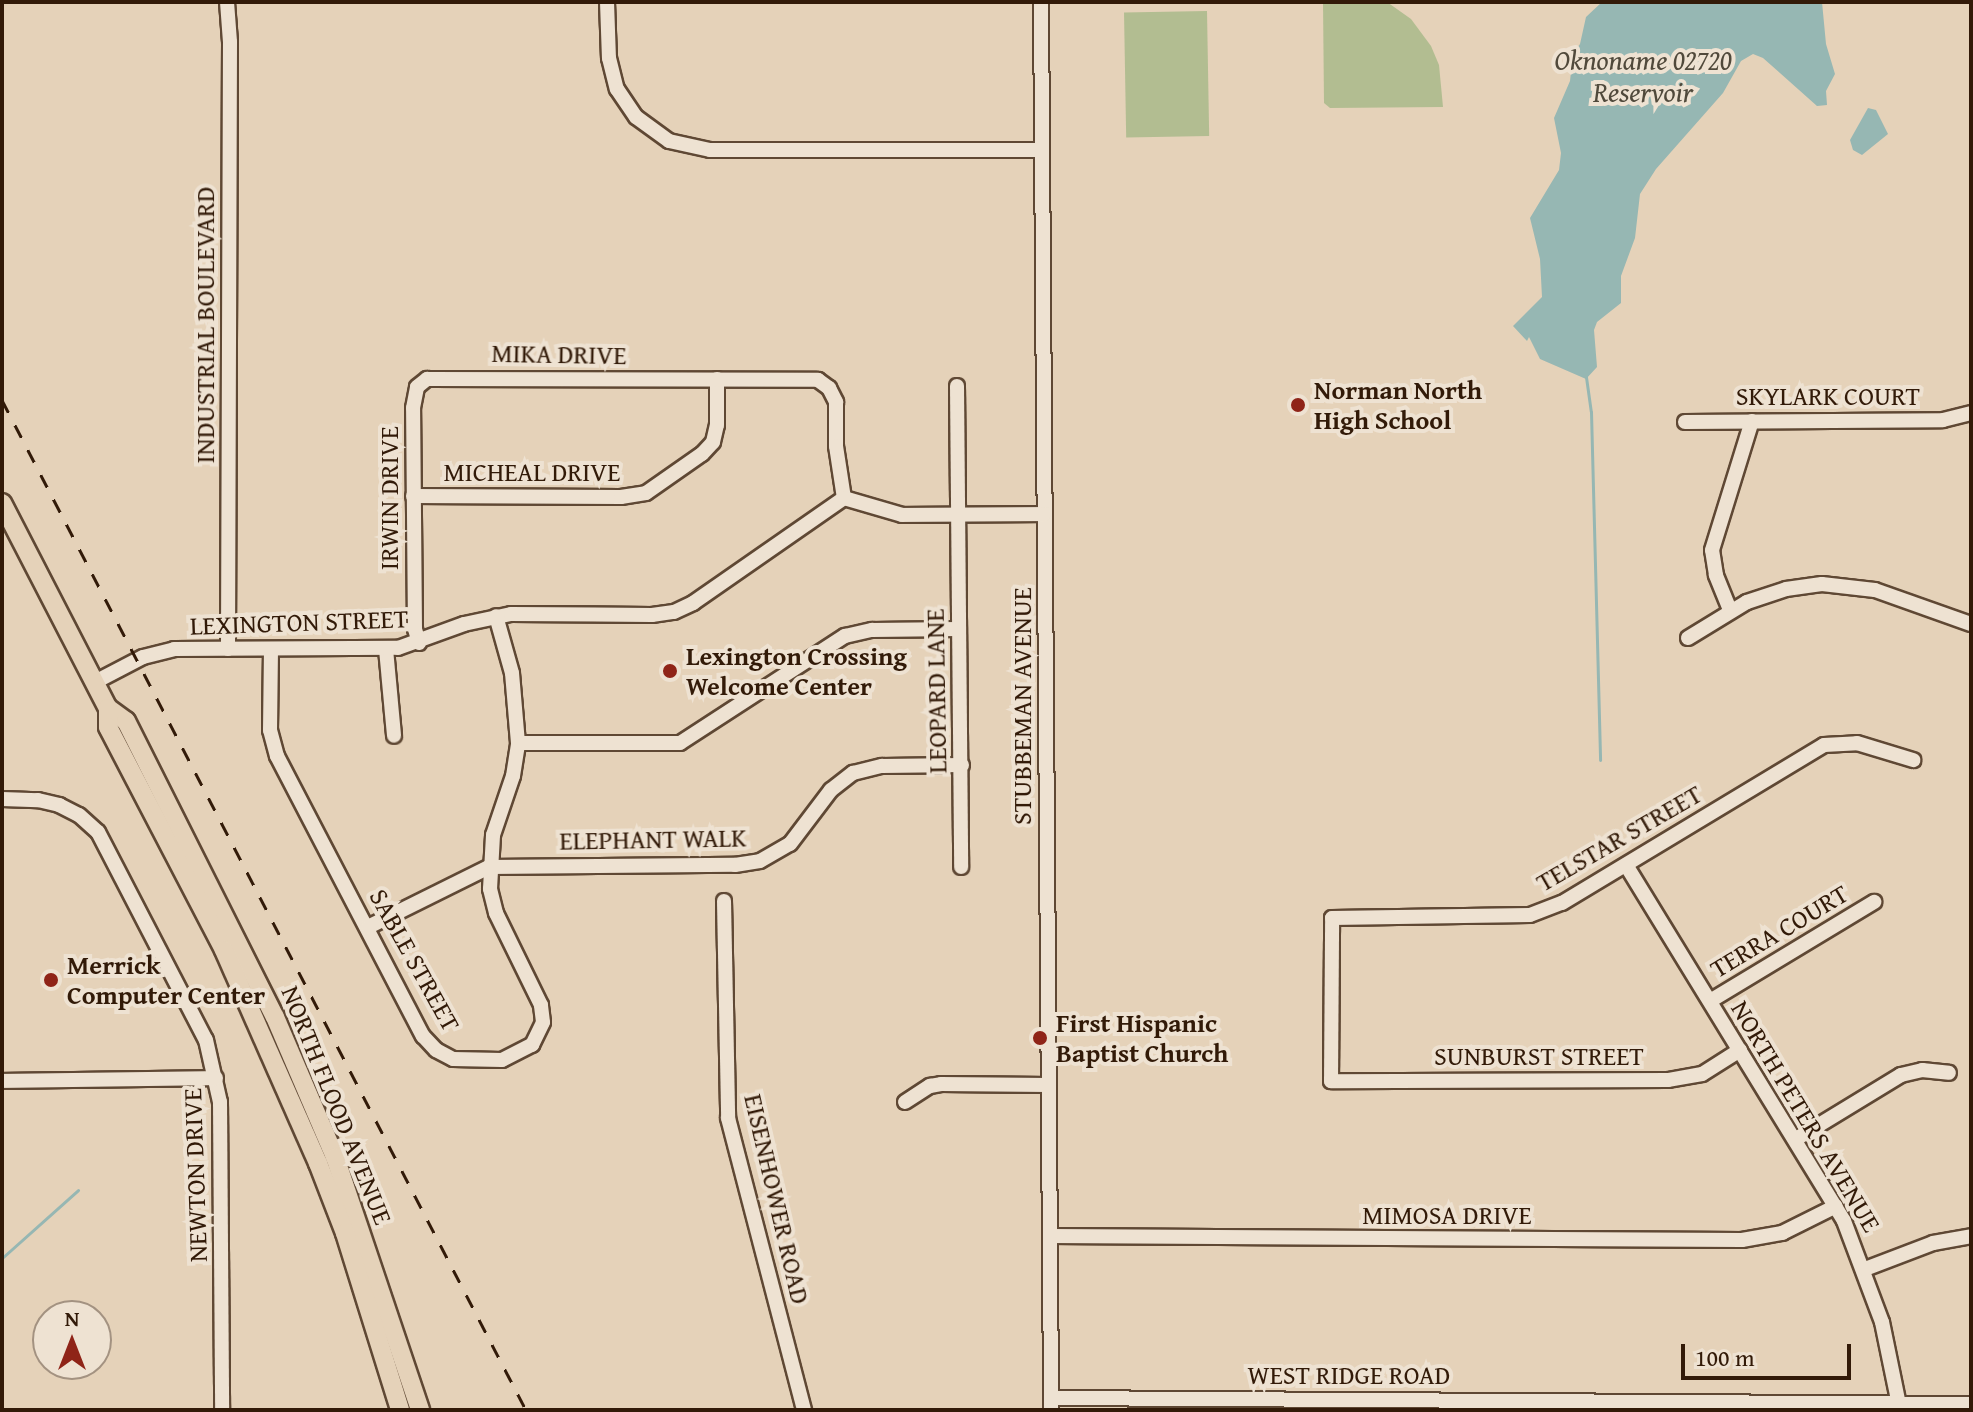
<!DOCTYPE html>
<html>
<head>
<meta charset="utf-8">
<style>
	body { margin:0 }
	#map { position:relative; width:1973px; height:1412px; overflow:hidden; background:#e5d2b9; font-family:"Gentium Book Plus",serif }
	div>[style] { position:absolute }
	.green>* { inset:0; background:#b2bd91; transform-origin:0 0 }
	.water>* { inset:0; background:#96b7b3 }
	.stream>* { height:3px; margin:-1.5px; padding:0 1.5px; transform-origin:1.5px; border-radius:1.5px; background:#96b7b3 }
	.roads { filter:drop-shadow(2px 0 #5f4834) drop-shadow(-2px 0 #5f4834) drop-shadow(0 2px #5f4834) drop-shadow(0 -2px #5f4834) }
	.minor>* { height:14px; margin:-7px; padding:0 7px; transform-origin:7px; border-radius:7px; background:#eee2d2 }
	.major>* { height:18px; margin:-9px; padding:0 9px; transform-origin:9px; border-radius:9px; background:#e5d2b9 }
	.rail>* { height:3px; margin-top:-1.5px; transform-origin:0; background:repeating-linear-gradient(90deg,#321a08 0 14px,transparent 0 28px) }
	.dots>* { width:22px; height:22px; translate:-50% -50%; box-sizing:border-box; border:4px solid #eee2d2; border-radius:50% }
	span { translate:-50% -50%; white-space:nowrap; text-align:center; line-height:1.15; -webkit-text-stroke:8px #eee2d2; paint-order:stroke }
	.street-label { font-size:26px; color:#321a08 }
	.poi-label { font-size:26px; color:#321a08; font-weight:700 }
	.left { translate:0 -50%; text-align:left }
	.water-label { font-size:28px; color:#50493b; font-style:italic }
	.frame { position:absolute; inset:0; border:4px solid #321a08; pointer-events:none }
	.north { position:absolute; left:32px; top:1300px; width:80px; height:80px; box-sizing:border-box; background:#eee2d2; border:2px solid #a39281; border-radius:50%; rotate:0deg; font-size:22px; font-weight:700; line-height:32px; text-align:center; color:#321a08 }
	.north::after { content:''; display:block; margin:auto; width:28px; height:36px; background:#8f2418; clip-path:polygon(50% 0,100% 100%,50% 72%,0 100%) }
	.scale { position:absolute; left:1681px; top:1344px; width:170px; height:36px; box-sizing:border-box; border:4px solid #321a08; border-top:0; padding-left:10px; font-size:24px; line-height:28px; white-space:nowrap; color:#321a08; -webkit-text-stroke:6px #eee2d2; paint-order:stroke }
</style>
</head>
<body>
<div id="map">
	<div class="green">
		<div style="clip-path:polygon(1323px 2px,1387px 2px,1411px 19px,1431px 46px,1439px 65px,1443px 107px,1330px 108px,1324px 103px)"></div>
		<div style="left:1207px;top:11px;width:125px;height:83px;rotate:89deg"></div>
	</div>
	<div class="water">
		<div style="clip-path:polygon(1602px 2px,1822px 2px,1826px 44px,1835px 74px,1826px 91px,1827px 105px,1817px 106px,1763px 58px,1753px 54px,1741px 61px,1723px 93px,1656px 169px,1640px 194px,1635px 238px,1621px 276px,1621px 303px,1597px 322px,1594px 330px,1597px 367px,1586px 379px,1540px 359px,1529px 337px,1527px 341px,1513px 326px,1542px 297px,1540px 259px,1530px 218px,1559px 170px,1561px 153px,1554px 118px,1570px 81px,1573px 54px,1580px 44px,1586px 17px)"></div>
		<div style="clip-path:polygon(1868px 108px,1876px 110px,1888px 134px,1862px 155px,1853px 150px,1850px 140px)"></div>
	</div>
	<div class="stream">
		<div style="left:1586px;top:377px;width:35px;rotate:82deg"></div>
		<div style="left:1591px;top:412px;width:348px;rotate:88.5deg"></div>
		<div style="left:2px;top:1258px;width:102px;rotate:-41.8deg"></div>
	</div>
	<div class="roads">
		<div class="minor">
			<div style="left:227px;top:2px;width:40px;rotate:85.7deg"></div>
			<div style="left:230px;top:42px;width:607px;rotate:90.19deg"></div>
			<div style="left:607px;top:2px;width:56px;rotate:88deg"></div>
			<div style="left:609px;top:58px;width:32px;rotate:76deg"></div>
			<div style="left:617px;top:89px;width:34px;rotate:56deg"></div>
			<div style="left:636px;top:117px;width:41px;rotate:36deg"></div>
			<div style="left:669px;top:141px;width:42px;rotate:12.4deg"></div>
			<div style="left:710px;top:150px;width:332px"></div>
			<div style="left:1041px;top:2px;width:1408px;rotate:89.59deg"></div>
			<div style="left:957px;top:386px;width:481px;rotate:89.5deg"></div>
			<div style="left:1685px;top:422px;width:258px;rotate:-0.4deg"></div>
			<div style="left:1943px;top:420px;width:29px;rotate:-14deg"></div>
			<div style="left:413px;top:496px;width:208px;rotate:0.3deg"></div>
			<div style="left:621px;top:497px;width:25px;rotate:-9deg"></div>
			<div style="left:646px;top:493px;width:68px;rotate:-34.9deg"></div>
			<div style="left:702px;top:454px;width:16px;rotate:-47deg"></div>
			<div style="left:713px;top:442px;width:17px;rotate:-77deg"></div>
			<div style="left:717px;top:425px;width:46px;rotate:-90deg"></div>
			<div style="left:1730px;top:610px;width:38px;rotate:-112deg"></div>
			<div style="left:1716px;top:575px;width:25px;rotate:-99deg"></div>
			<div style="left:1712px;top:550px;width:135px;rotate:-72.8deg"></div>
			<div style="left:1688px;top:638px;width:69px;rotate:-31.4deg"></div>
			<div style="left:1747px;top:602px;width:41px;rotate:-18.4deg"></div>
			<div style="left:1786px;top:589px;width:36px;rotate:-8deg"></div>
			<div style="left:1822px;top:584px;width:53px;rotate:6.5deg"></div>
			<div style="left:1875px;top:590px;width:102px;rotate:19.5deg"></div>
			<div style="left:419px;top:643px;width:15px;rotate:-106deg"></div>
			<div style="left:415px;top:629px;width:221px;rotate:-90.5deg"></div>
			<div style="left:413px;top:408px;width:21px;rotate:-79deg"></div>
			<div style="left:417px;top:387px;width:13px;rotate:-39deg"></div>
			<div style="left:427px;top:379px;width:391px;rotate:0.1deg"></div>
			<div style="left:818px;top:380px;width:14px;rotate:36deg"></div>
			<div style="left:829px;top:388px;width:16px;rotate:63deg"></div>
			<div style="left:836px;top:402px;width:44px;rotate:90deg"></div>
			<div style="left:836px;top:446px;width:53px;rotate:81.3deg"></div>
			<div style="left:271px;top:649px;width:81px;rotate:90.7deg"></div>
			<div style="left:270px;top:730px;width:27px;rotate:75deg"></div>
			<div style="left:277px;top:756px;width:316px;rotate:62.5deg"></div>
			<div style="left:423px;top:1036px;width:19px;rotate:47deg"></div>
			<div style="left:436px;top:1050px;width:19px;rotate:28deg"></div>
			<div style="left:453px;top:1059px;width:49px;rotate:1.2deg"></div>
			<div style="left:502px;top:1060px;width:34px;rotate:-27deg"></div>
			<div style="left:532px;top:1045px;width:25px;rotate:-64deg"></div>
			<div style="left:543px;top:1022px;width:17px;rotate:-97deg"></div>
			<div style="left:541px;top:1005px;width:102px;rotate:-116.1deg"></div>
			<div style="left:496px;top:913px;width:25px;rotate:-104deg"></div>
			<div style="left:490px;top:889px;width:54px;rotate:-86.8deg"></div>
			<div style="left:493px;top:835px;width:62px;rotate:-71.3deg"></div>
			<div style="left:513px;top:776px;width:33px;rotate:-81deg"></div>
			<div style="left:518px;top:743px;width:70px;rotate:-94.9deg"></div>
			<div style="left:512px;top:673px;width:59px;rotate:-105.7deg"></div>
			<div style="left:386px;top:649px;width:87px;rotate:84.7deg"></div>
			<div style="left:95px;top:682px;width:54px;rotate:-27.5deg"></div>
			<div style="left:143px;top:657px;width:32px;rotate:-14deg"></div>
			<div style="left:174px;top:649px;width:224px;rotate:-0.3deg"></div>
			<div style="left:398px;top:648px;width:70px;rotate:-20deg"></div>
			<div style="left:464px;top:624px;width:48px;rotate:-12deg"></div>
			<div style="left:511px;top:614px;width:141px;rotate:0.4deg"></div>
			<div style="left:652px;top:615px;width:22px;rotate:-8deg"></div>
			<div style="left:674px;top:612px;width:21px;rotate:-25deg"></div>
			<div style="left:693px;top:603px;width:184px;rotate:-34.8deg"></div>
			<div style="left:844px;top:498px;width:60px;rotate:16.3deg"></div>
			<div style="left:902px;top:515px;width:142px;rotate:-0.4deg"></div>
			<div style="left:518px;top:743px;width:162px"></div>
			<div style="left:680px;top:743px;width:197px;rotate:-33deg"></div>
			<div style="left:845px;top:636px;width:28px;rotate:-13deg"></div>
			<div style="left:872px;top:630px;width:86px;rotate:-0.7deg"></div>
			<div style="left:2px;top:799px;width:36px;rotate:2deg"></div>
			<div style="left:38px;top:800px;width:22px;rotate:13deg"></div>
			<div style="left:59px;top:805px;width:22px;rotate:27deg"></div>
			<div style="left:79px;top:815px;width:25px;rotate:42deg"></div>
			<div style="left:98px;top:832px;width:234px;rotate:62.6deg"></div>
			<div style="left:206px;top:1040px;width:64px;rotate:77.3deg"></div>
			<div style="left:220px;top:1102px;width:308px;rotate:89.6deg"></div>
			<div style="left:1626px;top:865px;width:417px;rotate:58.5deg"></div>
			<div style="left:1844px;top:1221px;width:108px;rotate:69.4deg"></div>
			<div style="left:1882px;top:1322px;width:90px;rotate:78.4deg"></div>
			<div style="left:724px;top:901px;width:217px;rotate:88.9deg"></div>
			<div style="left:728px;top:1118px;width:302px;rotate:75.4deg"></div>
			<div style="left:368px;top:927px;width:135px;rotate:-26.4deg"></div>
			<div style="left:489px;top:867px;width:246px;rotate:-0.5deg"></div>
			<div style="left:735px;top:865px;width:25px;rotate:-9deg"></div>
			<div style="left:760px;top:861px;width:34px;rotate:-30deg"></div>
			<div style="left:790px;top:844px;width:68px;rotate:-52.8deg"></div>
			<div style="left:831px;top:790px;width:28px;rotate:-38deg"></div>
			<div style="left:853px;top:773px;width:30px;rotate:-14deg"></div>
			<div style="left:882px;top:766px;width:80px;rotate:-0.7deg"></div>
			<div style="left:1710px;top:1001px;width:192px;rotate:-31.1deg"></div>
			<div style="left:1740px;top:1050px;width:45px;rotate:147.7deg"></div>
			<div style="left:1702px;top:1074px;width:35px;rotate:170deg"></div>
			<div style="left:1668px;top:1080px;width:337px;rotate:179.8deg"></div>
			<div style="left:1331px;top:1081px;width:163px;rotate:-89.6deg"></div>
			<div style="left:1332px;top:918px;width:198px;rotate:-0.9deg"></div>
			<div style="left:1530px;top:915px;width:34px;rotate:-21deg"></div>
			<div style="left:1562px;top:903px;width:306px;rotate:-31.1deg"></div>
			<div style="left:1824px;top:745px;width:33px;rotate:-3deg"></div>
			<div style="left:1857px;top:743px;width:59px;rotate:16.9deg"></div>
			<div style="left:2px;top:1081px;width:214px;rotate:-0.8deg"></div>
			<div style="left:905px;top:1102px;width:30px;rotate:-33deg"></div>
			<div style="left:930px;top:1086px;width:11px;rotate:-10deg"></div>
			<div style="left:941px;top:1084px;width:107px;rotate:0.5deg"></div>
			<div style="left:1796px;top:1139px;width:123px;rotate:-31.4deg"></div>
			<div style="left:1901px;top:1075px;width:22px;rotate:-13deg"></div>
			<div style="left:1922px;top:1070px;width:27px;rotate:6deg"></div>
			<div style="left:1050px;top:1236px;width:692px;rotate:0.33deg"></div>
			<div style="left:1742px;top:1240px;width:41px;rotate:-9.9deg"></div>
			<div style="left:1782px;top:1233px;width:60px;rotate:-26.6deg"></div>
			<div style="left:1865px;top:1269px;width:73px;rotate:-20.9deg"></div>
			<div style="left:1933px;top:1243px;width:39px;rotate:-10deg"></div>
			<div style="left:1051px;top:1398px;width:920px;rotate:0.37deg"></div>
		</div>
		<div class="major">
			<div style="left:2px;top:503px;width:231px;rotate:62.7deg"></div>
			<div style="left:108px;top:708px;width:22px;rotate:36deg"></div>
			<div style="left:126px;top:721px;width:331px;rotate:63.3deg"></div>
			<div style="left:275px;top:1017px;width:152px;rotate:66.8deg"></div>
			<div style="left:335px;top:1157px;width:267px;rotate:71.4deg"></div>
			<div style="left:108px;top:708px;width:19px;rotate:90deg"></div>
			<div style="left:108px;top:727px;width:251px;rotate:62.5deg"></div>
			<div style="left:224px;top:950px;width:233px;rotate:66.2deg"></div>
			<div style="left:318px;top:1163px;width:75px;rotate:68.9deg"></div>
			<div style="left:345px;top:1233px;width:185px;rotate:72.7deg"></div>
		</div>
	</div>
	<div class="rail">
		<div style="left:2px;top:400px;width:1138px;rotate:62.58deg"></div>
	</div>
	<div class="dots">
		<div style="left:1298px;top:405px;background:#8f2418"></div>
		<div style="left:670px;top:671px;background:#8f2418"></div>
		<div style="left:51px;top:980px;background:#8f2418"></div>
		<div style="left:1040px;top:1038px;background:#8f2418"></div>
	</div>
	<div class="street-label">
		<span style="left:205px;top:325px;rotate:-90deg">INDUSTRIAL BOULEVARD</span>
		<span style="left:559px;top:354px;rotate:1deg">MIKA DRIVE</span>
		<span style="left:1828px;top:396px">SKYLARK COURT</span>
		<span style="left:532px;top:472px">MICHEAL DRIVE</span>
		<span style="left:389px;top:498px;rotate:-90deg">IRWIN DRIVE</span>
		<span style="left:299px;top:622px;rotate:-2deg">LEXINGTON STREET</span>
		<span style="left:936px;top:691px;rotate:-91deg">LEOPARD LANE</span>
		<span style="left:1022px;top:706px;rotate:-90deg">STUBBEMAN AVENUE</span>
		<span style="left:1619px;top:838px;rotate:-30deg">TELSTAR STREET</span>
		<span style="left:653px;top:839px;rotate:-1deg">ELEPHANT WALK</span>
		<span style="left:1779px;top:931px;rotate:-31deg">TERRA COURT</span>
		<span style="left:415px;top:960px;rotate:61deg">SABLE STREET</span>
		<span style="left:1539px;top:1056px">SUNBURST STREET</span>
		<span style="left:337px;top:1105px;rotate:68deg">NORTH FLOOD AVENUE</span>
		<span style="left:1806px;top:1116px;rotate:59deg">NORTH PETERS AVENUE</span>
		<span style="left:195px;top:1175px;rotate:-92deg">NEWTON DRIVE</span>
		<span style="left:777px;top:1199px;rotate:77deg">EISENHOWER ROAD</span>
		<span style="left:1447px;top:1215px">MIMOSA DRIVE</span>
		<span style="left:1349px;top:1375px">WEST RIDGE ROAD</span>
	</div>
	<div class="poi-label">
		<span class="left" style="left:1314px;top:405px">Norman North<br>High School</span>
		<span class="left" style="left:686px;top:671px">Lexington Crossing<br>Welcome Center</span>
		<span class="left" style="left:67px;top:980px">Merrick<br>Computer Center</span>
		<span class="left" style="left:1056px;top:1038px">First Hispanic<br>Baptist Church</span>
	</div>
	<div class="water-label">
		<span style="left:1643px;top:76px">Oknoname 02720<br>Reservoir</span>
	</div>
	<div class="frame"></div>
	<div class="north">N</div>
	<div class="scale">100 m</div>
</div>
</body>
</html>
